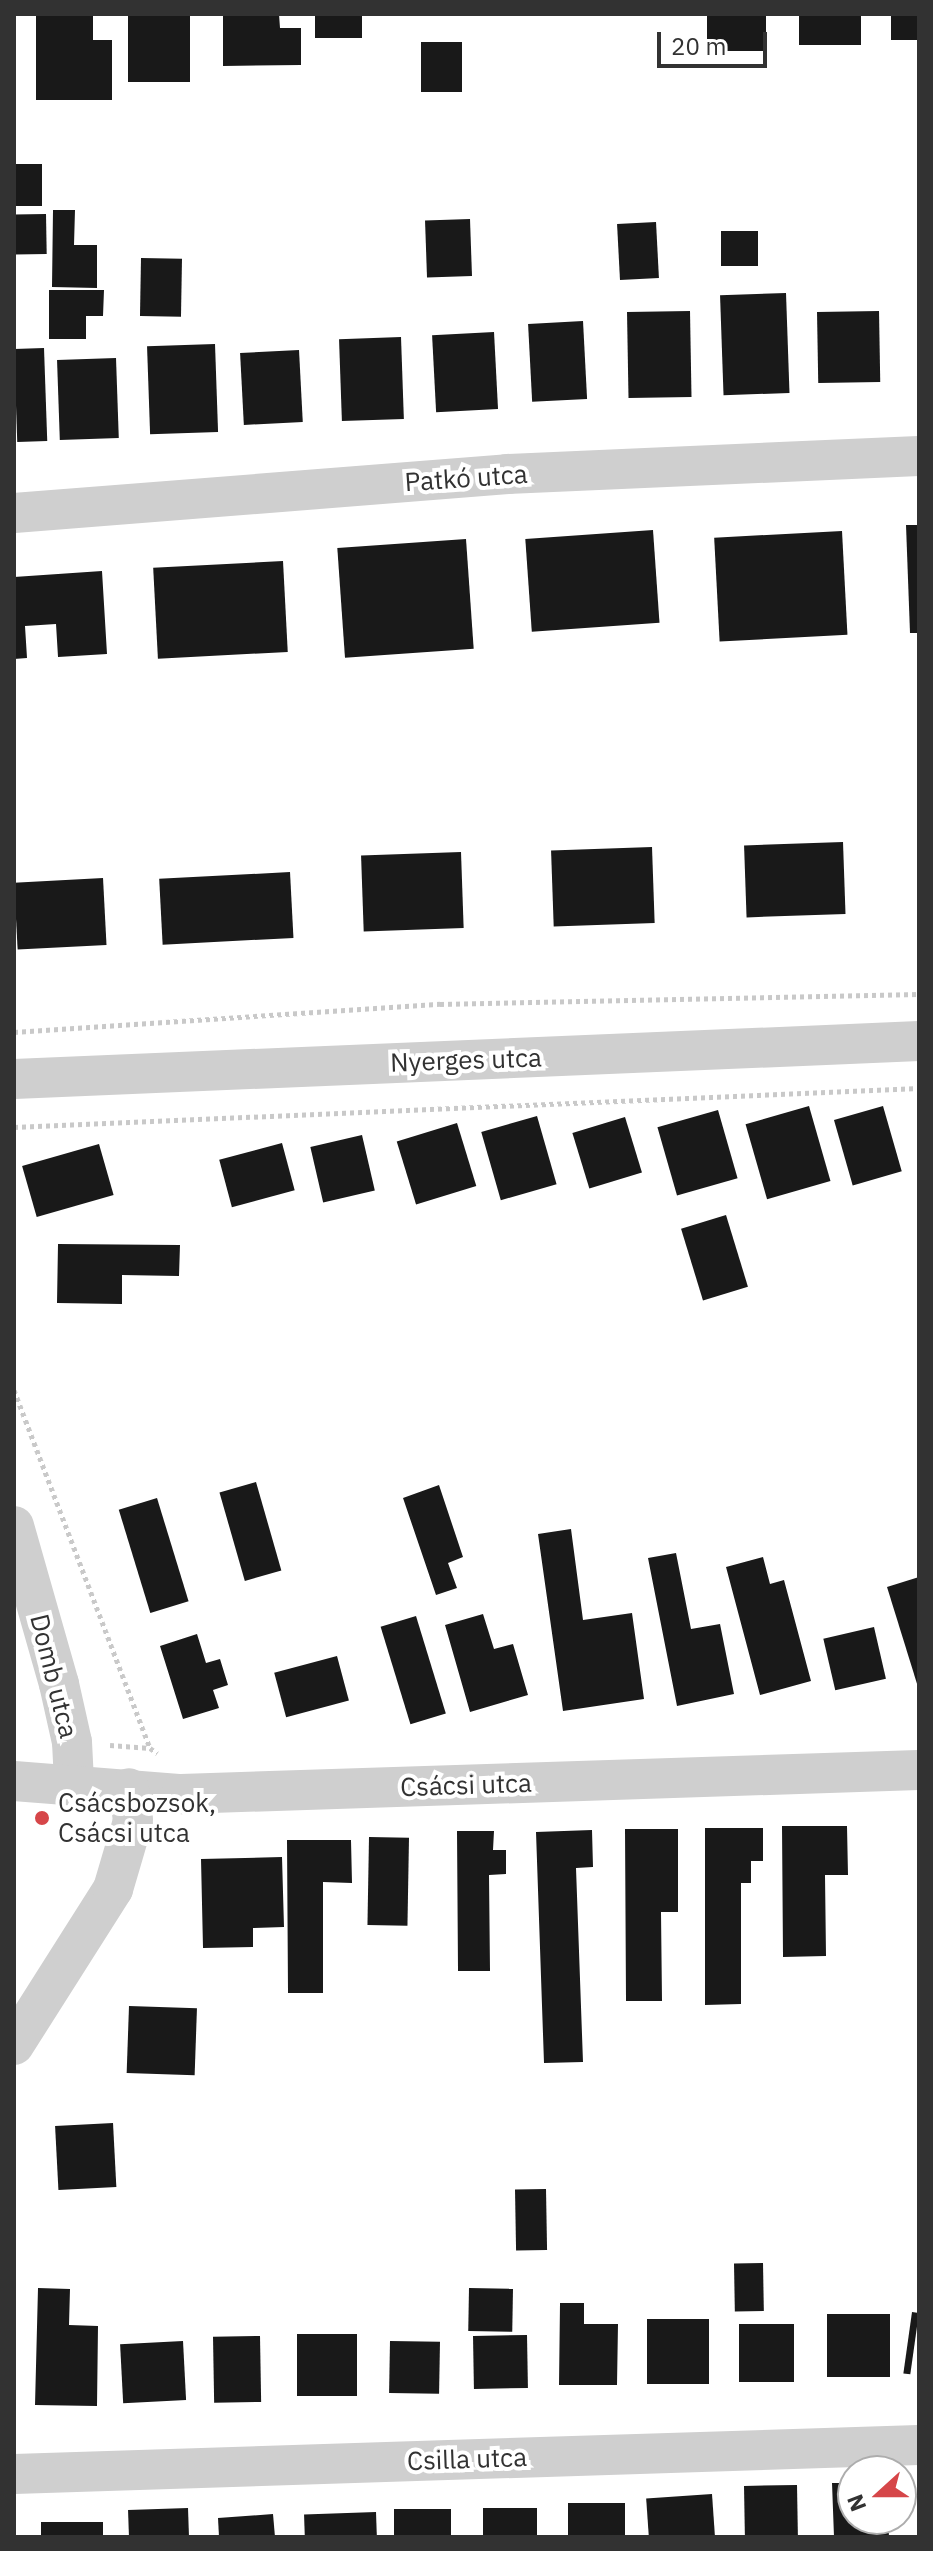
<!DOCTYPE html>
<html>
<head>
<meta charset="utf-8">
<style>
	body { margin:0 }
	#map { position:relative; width:933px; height:2551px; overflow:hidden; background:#fff; font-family:"IBM Plex Sans",sans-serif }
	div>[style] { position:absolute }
	.building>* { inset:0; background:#191919; transform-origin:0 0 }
	.path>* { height:5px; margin-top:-2.5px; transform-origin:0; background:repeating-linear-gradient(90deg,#c9c9c9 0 4px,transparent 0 8px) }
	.minor>* { height:40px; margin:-20px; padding:0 20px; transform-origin:20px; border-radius:20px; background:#cfcfcf }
	.dots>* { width:22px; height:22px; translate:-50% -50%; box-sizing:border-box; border:4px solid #fff; border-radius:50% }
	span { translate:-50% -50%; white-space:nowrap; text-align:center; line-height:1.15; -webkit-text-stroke:8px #fff; paint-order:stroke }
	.street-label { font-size:26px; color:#323232 }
	.poi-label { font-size:26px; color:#323232 }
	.left { translate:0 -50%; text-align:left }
	.frame { position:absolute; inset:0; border:16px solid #323232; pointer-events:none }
	.north { position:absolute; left:837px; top:2455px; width:80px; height:80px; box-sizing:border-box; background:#fff; border:2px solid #adadad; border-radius:50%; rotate:249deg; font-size:22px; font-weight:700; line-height:32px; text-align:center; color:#323232 }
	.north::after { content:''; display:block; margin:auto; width:28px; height:36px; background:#d64649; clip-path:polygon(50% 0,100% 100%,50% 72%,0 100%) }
	.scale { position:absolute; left:657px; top:32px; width:110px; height:36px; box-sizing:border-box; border:4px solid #323232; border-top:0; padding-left:10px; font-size:24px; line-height:28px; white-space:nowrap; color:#323232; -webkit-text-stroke:6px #fff; paint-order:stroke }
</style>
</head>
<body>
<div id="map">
	<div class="building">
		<div style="clip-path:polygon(36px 14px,93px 14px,93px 40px,112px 40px,112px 100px,36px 100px)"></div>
		<div style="left:128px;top:14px;width:62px;height:68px"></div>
		<div style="clip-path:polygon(223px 14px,279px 14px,280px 28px,301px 28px,301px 65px,223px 66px)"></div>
		<div style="left:315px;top:14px;width:47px;height:24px"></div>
		<div style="left:707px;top:14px;width:59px;height:37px"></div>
		<div style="left:799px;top:14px;width:62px;height:31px"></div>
		<div style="left:891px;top:14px;width:28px;height:26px"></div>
		<div style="left:421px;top:42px;width:41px;height:50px"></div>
		<div style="left:14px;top:164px;width:28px;height:42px"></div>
		<div style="clip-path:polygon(53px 210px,75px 210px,74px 245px,97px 245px,97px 288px,52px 287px)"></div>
		<div style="left:46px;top:214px;width:40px;height:32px;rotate:89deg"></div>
		<div style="left:470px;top:219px;width:57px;height:45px;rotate:88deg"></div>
		<div style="left:656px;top:222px;width:56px;height:39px;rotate:87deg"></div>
		<div style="left:721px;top:231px;width:37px;height:35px"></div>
		<div style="left:141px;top:258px;width:41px;height:58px;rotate:1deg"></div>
		<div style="clip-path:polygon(49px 290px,104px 290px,103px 316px,86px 316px,86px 339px,49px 339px)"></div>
		<div style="left:786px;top:293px;width:100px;height:66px;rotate:88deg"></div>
		<div style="left:690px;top:311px;width:86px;height:63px;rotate:89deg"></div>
		<div style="left:879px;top:311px;width:71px;height:62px;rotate:89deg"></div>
		<div style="left:583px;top:321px;width:78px;height:55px;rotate:87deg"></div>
		<div style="left:494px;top:332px;width:77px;height:62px;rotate:87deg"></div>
		<div style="left:401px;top:337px;width:82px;height:62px;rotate:88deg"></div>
		<div style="left:215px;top:344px;width:88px;height:68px;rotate:88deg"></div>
		<div style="left:44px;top:348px;width:93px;height:30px;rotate:88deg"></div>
		<div style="left:299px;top:350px;width:72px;height:59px;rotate:87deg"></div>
		<div style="left:116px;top:358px;width:80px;height:59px;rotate:88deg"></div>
		<div style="clip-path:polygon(906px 525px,919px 525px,919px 633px,910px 633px)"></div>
		<div style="left:653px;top:530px;width:93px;height:128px;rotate:86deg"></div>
		<div style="left:842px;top:531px;width:104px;height:128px;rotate:87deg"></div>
		<div style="left:466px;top:539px;width:110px;height:129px;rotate:86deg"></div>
		<div style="left:283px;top:561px;width:91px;height:130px;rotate:87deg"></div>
		<div style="clip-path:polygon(102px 571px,107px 654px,58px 657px,56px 624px,25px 626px,27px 658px,14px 659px,14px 577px)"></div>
		<div style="left:843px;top:842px;width:72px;height:99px;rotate:88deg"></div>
		<div style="left:652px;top:847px;width:76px;height:101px;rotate:88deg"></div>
		<div style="left:461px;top:852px;width:76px;height:100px;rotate:88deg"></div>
		<div style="left:290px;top:872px;width:66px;height:131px;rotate:87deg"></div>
		<div style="left:103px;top:878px;width:67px;height:89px;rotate:87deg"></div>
		<div style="left:809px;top:1106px;width:78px;height:66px;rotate:74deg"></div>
		<div style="left:883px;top:1106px;width:68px;height:51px;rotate:74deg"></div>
		<div style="left:718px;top:1110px;width:71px;height:63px;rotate:74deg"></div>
		<div style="left:537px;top:1116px;width:71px;height:58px;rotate:74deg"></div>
		<div style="left:625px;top:1117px;width:58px;height:55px;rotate:73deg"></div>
		<div style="left:457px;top:1123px;width:66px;height:63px;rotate:73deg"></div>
		<div style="left:362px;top:1135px;width:57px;height:53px;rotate:77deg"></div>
		<div style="left:282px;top:1143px;width:49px;height:65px;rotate:75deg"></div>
		<div style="left:99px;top:1144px;width:53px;height:80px;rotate:74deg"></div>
		<div style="left:726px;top:1215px;width:75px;height:47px;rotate:73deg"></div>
		<div style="clip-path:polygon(58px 1244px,180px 1245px,179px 1276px,122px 1275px,122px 1304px,57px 1303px)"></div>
		<div style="left:256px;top:1482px;width:92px;height:38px;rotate:74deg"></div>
		<div style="clip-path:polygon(439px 1485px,463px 1557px,448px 1563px,457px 1588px,436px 1595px,403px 1498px)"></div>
		<div style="left:157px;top:1498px;width:108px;height:40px;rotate:73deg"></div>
		<div style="clip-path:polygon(571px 1529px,583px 1620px,632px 1613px,644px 1699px,563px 1711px,538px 1534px)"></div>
		<div style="clip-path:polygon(676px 1553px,691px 1629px,720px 1624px,734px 1694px,677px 1706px,648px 1558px)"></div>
		<div style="clip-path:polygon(763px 1557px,770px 1584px,784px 1580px,811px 1681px,760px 1695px,726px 1567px)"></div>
		<div style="clip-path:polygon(919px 1577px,919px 1687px,918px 1687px,887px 1587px)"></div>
		<div style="clip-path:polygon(483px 1614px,494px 1649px,513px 1644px,528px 1695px,470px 1712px,445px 1625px)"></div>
		<div style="left:416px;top:1616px;width:102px;height:37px;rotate:73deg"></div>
		<div style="left:874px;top:1627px;width:53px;height:52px;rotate:77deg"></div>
		<div style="clip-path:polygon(197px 1634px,206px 1663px,220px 1659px,228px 1685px,213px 1690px,219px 1708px,183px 1719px,160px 1646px)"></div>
		<div style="left:337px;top:1656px;width:46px;height:65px;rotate:75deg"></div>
		<div style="clip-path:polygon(782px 1826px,847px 1826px,848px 1875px,825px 1875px,826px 1956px,783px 1957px)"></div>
		<div style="clip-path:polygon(705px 1828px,763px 1828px,763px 1861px,751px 1861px,751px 1883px,741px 1883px,741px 2004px,705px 2005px)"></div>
		<div style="clip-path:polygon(625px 1829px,678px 1829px,678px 1912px,661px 1912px,662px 2001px,626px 2001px)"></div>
		<div style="clip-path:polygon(592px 1830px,593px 1867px,576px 1868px,583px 2062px,544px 2063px,536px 1832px)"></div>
		<div style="clip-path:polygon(457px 1831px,494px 1831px,493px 1850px,506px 1850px,506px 1874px,489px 1875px,490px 1971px,458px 1971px)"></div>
		<div style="left:369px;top:1837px;width:40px;height:88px;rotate:1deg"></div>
		<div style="clip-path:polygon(287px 1840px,351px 1840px,352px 1883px,323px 1882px,323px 1993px,288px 1993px)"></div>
		<div style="clip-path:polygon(282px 1857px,284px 1927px,253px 1928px,253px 1947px,203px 1948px,201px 1859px)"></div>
		<div style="left:129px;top:2006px;width:68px;height:67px;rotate:2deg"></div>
		<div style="left:113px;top:2123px;width:64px;height:58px;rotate:87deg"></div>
		<div style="left:546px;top:2189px;width:61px;height:31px;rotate:89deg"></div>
		<div style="left:763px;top:2263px;width:48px;height:29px;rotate:89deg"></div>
		<div style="clip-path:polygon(38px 2288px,70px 2289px,69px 2325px,98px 2326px,97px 2406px,35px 2405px)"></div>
		<div style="left:469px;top:2288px;width:44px;height:43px;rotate:1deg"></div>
		<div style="clip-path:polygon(560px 2303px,584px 2303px,584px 2324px,618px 2324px,617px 2385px,559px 2385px)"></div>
		<div style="left:912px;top:2312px;width:7px;height:62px;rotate:8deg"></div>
		<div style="left:827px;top:2314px;width:63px;height:63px"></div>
		<div style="left:647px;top:2319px;width:62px;height:65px"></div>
		<div style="left:739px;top:2324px;width:55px;height:58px"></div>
		<div style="left:357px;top:2334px;width:62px;height:60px;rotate:90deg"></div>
		<div style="left:527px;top:2335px;width:53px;height:54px;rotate:89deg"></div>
		<div style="left:260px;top:2336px;width:66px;height:47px;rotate:89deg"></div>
		<div style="left:183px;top:2341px;width:59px;height:63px;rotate:87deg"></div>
		<div style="left:390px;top:2341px;width:50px;height:52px;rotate:1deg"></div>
		<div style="clip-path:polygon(832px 2483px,853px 2483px,853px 2519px,888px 2519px,889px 2537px,834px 2537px)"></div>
		<div style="left:797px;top:2485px;width:52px;height:53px;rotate:89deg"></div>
		<div style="left:712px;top:2494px;width:43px;height:66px;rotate:86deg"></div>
		<div style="left:625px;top:2503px;width:34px;height:57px;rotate:90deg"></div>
		<div style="left:188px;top:2508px;width:29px;height:60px;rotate:88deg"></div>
		<div style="left:483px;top:2508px;width:54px;height:29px"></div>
		<div style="left:451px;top:2509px;width:28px;height:57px;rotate:90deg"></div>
		<div style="left:376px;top:2512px;width:25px;height:72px;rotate:88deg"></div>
		<div style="clip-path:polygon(273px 2514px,275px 2537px,219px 2537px,218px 2518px)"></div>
		<div style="left:103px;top:2522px;width:15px;height:62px;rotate:90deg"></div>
	</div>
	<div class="path">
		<div style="left:14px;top:1032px;width:427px;rotate:-3.8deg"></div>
		<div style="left:440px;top:1004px;width:479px;rotate:-1.2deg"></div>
		<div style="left:14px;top:1127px;width:906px;rotate:-2.47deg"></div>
		<div style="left:14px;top:1390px;width:383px;rotate:69.2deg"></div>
		<div style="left:150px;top:1748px;width:9px;rotate:36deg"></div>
		<div style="left:110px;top:1745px;width:40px;rotate:4.3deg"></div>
	</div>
	<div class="minor">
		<div style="left:14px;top:513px;width:495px;rotate:-4.5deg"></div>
		<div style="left:507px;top:474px;width:412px;rotate:-2.5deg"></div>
		<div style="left:14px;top:1079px;width:906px;rotate:-2.4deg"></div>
		<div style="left:14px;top:1526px;width:164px;rotate:74.1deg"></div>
		<div style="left:59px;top:1684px;width:59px;rotate:77.4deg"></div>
		<div style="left:72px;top:1742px;width:40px;rotate:87.1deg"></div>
		<div style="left:14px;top:1781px;width:168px;rotate:4.5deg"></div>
		<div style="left:181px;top:1794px;width:738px;rotate:-1.86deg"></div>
		<div style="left:14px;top:2045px;width:185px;rotate:-57.6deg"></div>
		<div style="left:113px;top:1889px;width:71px;rotate:-73.6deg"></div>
		<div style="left:133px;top:1821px;width:33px;rotate:-97deg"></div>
		<div style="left:14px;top:2474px;width:905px;rotate:-1.84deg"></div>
	</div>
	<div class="dots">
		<div style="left:42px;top:1818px;background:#d64649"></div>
	</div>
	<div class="street-label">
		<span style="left:466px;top:478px;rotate:-4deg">Patkó utca</span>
		<span style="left:466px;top:1060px;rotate:-2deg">Nyerges utca</span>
		<span style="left:54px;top:1676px;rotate:76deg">Domb utca</span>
		<span style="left:466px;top:1785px;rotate:-2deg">Csácsi utca</span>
		<span style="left:467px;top:2459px;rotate:-2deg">Csilla utca</span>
	</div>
	<div class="poi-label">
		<span class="left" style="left:58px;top:1818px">Csácsbozsok,<br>Csácsi utca</span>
	</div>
	<div class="frame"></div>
	<div class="north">N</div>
	<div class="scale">20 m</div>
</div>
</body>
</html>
